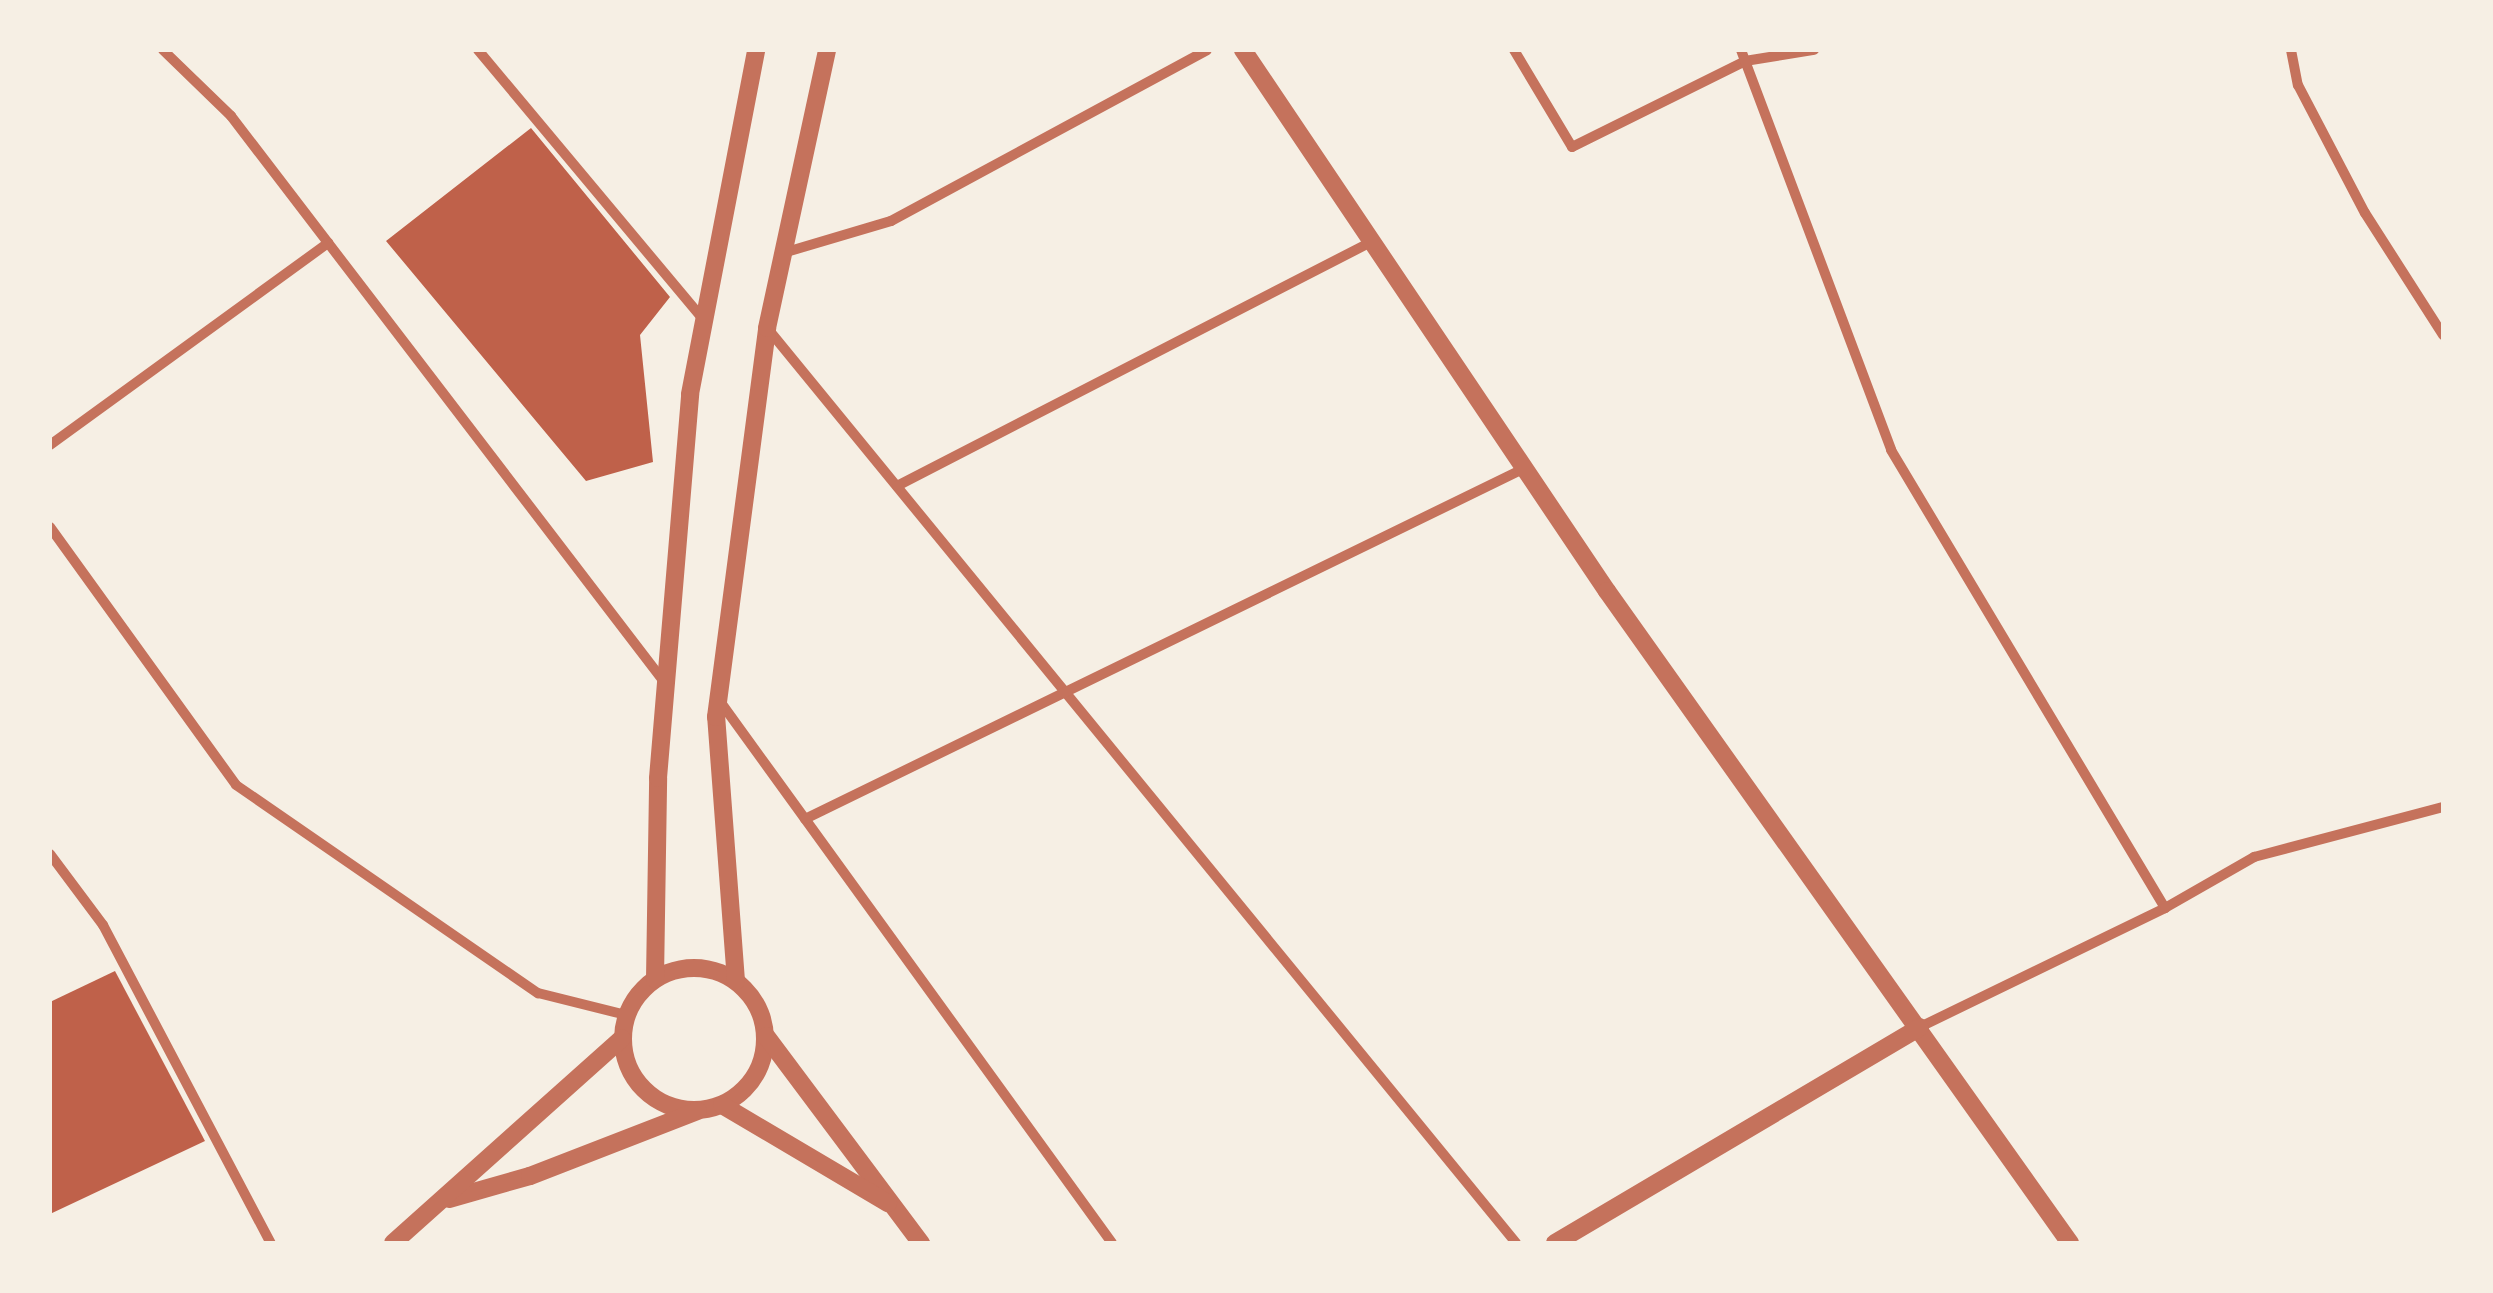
<!DOCTYPE html>
<html>
<head>
<meta charset="utf-8">
<style>
	body { margin:0 }
	#map { position:relative; width:2493px; height:1293px; overflow:hidden; background:#f6efe4; font-family:"Alegreya Sans",sans-serif }
	div>[style] { position:absolute }
	.building>* { inset:0; background:#bf614a }
	.minor>* { height:10px; margin:-5px; padding:0 5px; transform-origin:5px; border-radius:5px; background:#c5725c }
	.tertiary>* { height:18px; margin:-9px; padding:0 9px; transform-origin:9px; border-radius:9px; background:#c5725c }
	.tertiary>.ring { margin:-9px; padding:0; box-sizing:content-box; background:none; border:18px solid #c5725c; border-radius:50% }
	span { translate:-50% -50%; white-space:nowrap; text-align:center; line-height:1.15; -webkit-text-stroke:10px #f6efe4; paint-order:stroke }
	.frame { position:absolute; inset:0; border:52px solid #f6efe4; pointer-events:none }
</style>
</head>
<body>
<div id="map">
	<div class="building">
		<div style="clip-path:polygon(531px 128px,670px 297px,640px 335px,653px 462px,586px 481px,386px 241px)"></div>
		<div style="clip-path:polygon(115px 971px,205px 1141px,50px 1214px,50px 1002px)"></div>
	</div>
	<div class="minor">
		<div style="left:163px;top:50px;width:95px;rotate:44.1deg"></div>
		<div style="left:231px;top:116px;width:714px;rotate:52.57deg"></div>
		<div style="left:478px;top:50px;width:351px;rotate:50.1deg"></div>
		<div style="left:1514px;top:50px;width:113px;rotate:59.1deg"></div>
		<div style="left:1572px;top:147px;width:193px;rotate:-26.4deg"></div>
		<div style="left:1745px;top:61px;width:70px;rotate:-9.1deg"></div>
		<div style="left:1741px;top:50px;width:427px;rotate:69.4deg"></div>
		<div style="left:1891px;top:450px;width:534px;rotate:59.11deg"></div>
		<div style="left:2291px;top:50px;width:36px;rotate:79deg"></div>
		<div style="left:2298px;top:85px;width:144px;rotate:62.4deg"></div>
		<div style="left:2365px;top:213px;width:145px;rotate:57.4deg"></div>
		<div style="left:783px;top:253px;width:113px;rotate:-16.5deg"></div>
		<div style="left:891px;top:221px;width:359px;rotate:-28.4deg"></div>
		<div style="left:768px;top:329px;width:1181px;rotate:50.7deg"></div>
		<div style="left:50px;top:445px;width:344px;rotate:-36deg"></div>
		<div style="left:897px;top:486px;width:535px;rotate:-27.24deg"></div>
		<div style="left:50px;top:527px;width:318px;rotate:54.2deg"></div>
		<div style="left:236px;top:785px;width:367px;rotate:34.6deg"></div>
		<div style="left:538px;top:993px;width:91px;rotate:14deg"></div>
		<div style="left:719px;top:700px;width:670px;rotate:54.1deg"></div>
		<div style="left:805px;top:819px;width:801px;rotate:-25.99deg"></div>
		<div style="left:50px;top:854px;width:89px;rotate:53.3deg"></div>
		<div style="left:103px;top:925px;width:360px;rotate:62.2deg"></div>
		<div style="left:1920px;top:1027px;width:272px;rotate:-25.9deg"></div>
		<div style="left:2165px;top:908px;width:103px;rotate:-29.8deg"></div>
		<div style="left:2254px;top:857px;width:196px;rotate:-14.8deg"></div>
	</div>
	<div class="tertiary">
		<div style="left:1243px;top:50px;width:652px;rotate:56.07deg"></div>
		<div style="left:1607px;top:591px;width:800px;rotate:54.62deg"></div>
		<div class="ring" style="left:623px;top:968px;width:124px;height:124px"></div>
		<div style="left:655px;top:979px;width:201px;rotate:-89.1deg"></div>
		<div style="left:658px;top:778px;width:385px;rotate:-85.2deg"></div>
		<div style="left:690px;top:394px;width:350px;rotate:-79.1deg"></div>
		<div style="left:736px;top:981px;width:265px;rotate:-94.3deg"></div>
		<div style="left:716px;top:717px;width:392px;rotate:-82.5deg"></div>
		<div style="left:767px;top:328px;width:284px;rotate:-77.8deg"></div>
		<div style="left:766px;top:1036px;width:259px;rotate:53.2deg"></div>
		<div style="left:722px;top:1105px;width:193px;rotate:30.6deg"></div>
		<div style="left:449px;top:1199px;width:84px;rotate:-15.9deg"></div>
		<div style="left:530px;top:1176px;width:180px;rotate:-21.2deg"></div>
		<div style="left:393px;top:1243px;width:307px;rotate:-41.8deg"></div>
		<div style="left:1555px;top:1243px;width:424px;rotate:-30.6deg"></div>
	</div>
	<div class="frame"></div>
</div>
</body>
</html>
